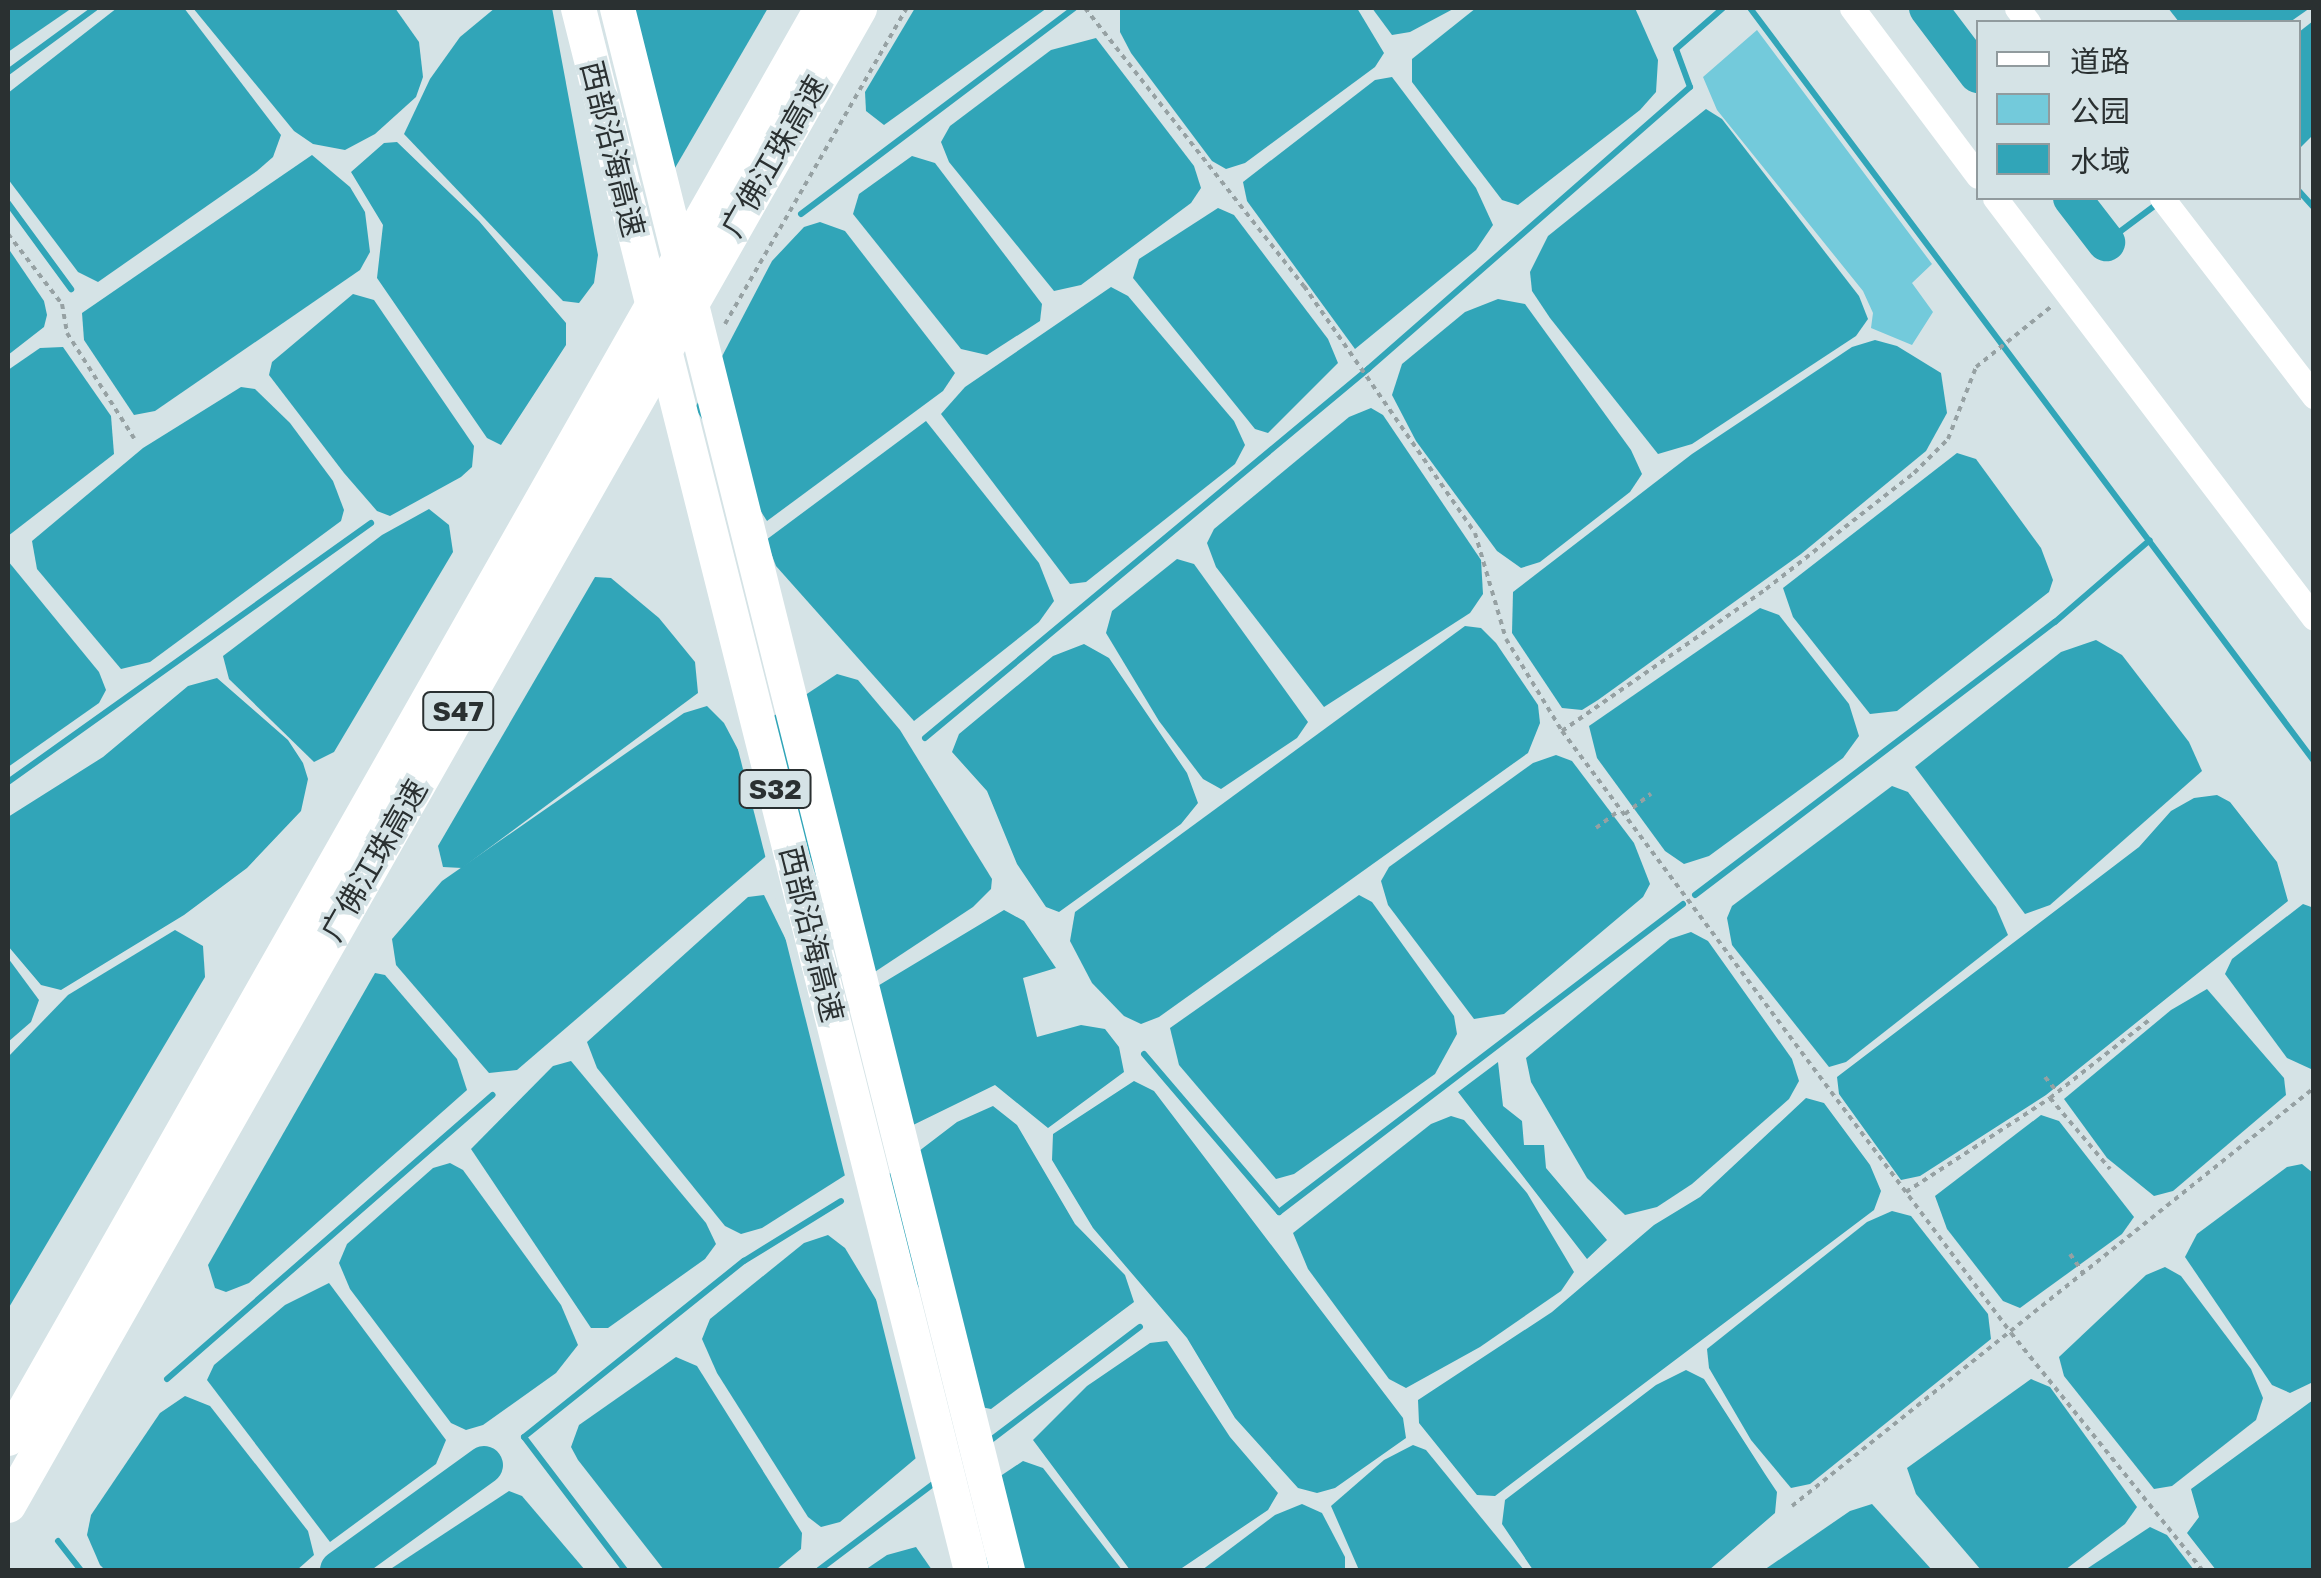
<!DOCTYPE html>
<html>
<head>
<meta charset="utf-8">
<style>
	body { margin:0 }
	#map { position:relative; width:2321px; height:1578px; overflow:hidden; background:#d5e3e6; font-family:"Golos Text","Noto Sans SC",sans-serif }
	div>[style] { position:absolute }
	.green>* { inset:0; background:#73cadb }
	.water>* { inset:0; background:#31a5b8 }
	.pier>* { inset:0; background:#d5e3e6 }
	.stream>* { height:6px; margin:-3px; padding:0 3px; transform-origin:3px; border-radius:3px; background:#31a5b8 }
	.river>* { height:38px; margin:-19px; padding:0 19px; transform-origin:19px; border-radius:19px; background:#31a5b8 }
	.path>* { height:4px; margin-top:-2px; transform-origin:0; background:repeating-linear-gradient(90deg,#96a1a3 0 5px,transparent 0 10px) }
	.minor>* { height:25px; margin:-12.5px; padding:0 12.5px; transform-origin:12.5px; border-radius:12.5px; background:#fff }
	.highway>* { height:35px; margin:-17.5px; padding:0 17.5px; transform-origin:17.5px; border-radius:17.5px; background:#fff }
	span { translate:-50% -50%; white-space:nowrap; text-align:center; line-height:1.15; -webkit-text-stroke:8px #d5e3e6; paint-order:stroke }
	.shield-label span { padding:2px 8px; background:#d5e3e6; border:2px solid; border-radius:8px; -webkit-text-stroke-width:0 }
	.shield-label { font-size:28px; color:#2a3031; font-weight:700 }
	.street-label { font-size:30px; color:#2a3031 }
	.frame { position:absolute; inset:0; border:10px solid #2a3031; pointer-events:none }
	.legend { position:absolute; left:1976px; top:20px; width:325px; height:180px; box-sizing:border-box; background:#d5e3e6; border:2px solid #919b9e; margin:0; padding:12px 18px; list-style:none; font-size:30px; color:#2a3031 }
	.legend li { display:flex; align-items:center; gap:20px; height:50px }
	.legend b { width:50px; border:2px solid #919b9e }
</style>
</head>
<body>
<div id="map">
	<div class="green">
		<div style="clip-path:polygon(1757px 30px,1932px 264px,1912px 283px,1933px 312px,1912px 345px,1871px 328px,1873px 313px,1863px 291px,1717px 110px,1703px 77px)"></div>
	</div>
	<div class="water">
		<div style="clip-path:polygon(8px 8px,72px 8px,8px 52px)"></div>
		<div style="clip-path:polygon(117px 8px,184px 8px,281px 135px,273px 157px,257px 171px,98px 282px,78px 272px,8px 179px,8px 93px)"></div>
		<div style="clip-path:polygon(193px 8px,395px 8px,419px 42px,423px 77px,416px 97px,375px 134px,345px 150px,313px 144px,294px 131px)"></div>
		<div style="clip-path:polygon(495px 8px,552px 8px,598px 255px,594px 283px,579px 303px,563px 301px,404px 134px,430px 79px,460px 37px)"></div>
		<div style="clip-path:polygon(626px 8px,768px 8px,668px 180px)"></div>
		<div style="clip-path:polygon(915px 8px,1047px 8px,884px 125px,866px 111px,865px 92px)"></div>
		<div style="clip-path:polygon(1120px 8px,1357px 8px,1384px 53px,1375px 67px,1245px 163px,1226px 169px,1212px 161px,1131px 53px,1120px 32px)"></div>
		<div style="clip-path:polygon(1372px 8px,1455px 8px,1410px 32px,1392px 35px)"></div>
		<div style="clip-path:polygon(1476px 8px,1635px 8px,1658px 60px,1656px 92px,1640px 110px,1518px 205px,1502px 200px,1412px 82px,1412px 59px)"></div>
		<div style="clip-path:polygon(2168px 8px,2310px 8px,2290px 22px,2179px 22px)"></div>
		<div style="clip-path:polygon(2313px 21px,2313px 135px,2299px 149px,2299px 32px)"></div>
		<div style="clip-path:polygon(1096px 38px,1194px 166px,1201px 188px,1191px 203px,1081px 285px,1054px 291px,949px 162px,941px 142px,950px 126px,1051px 50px)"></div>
		<div style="clip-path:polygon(1392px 77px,1476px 188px,1493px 225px,1476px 250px,1355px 349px,1247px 201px,1243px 182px,1375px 80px)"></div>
		<div style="clip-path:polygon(1706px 109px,1722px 119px,1859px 296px,1868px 319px,1856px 336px,1692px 444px,1658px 454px,1550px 318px,1532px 291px,1530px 272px,1548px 236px)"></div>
		<div style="clip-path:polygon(397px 142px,479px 221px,566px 323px,566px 345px,501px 445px,487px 438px,377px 278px,383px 225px,351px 172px,384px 143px)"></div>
		<div style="clip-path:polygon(312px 155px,350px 187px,365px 212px,370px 252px,360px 270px,155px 411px,134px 415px,84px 340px,82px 313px)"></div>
		<div style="clip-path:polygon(912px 156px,935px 163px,1042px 304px,1040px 321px,987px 355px,961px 349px,853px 214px,859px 194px)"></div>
		<div style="clip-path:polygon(1218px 208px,1234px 215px,1328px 339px,1338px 363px,1268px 433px,1255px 429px,1133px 278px,1139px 259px)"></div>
		<div style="clip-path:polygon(820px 222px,845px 231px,955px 373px,943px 391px,767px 521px,695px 408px,772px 261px,804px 227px)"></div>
		<div style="clip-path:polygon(8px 248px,44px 301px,47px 315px,44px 327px,8px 355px)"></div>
		<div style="clip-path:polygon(1111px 287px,1128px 296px,1234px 421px,1245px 445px,1235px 464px,1086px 582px,1070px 584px,941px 414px,965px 387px)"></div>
		<div style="clip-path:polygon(353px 294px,374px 300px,474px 446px,472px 467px,461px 477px,390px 516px,377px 511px,344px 473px,269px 375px,272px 362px)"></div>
		<div style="clip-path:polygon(1498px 299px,1525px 304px,1631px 450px,1642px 474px,1630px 492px,1540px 562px,1521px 568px,1497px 551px,1416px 441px,1392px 395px,1402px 364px,1465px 312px)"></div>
		<div style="clip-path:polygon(1875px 340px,1897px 346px,1941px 373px,1947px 413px,1926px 451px,1801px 554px,1598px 700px,1582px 710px,1562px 708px,1512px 633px,1513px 592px,1692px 454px,1852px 347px)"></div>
		<div style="clip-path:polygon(63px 347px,111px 416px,114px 454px,8px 536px,8px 370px,40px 348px)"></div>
		<div style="clip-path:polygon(241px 387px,255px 389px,290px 423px,333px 481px,344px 510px,341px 521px,150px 662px,121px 669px,37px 569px,32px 541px,143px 448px)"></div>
		<div style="clip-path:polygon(1371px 408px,1383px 415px,1481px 560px,1483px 594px,1470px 613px,1324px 707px,1216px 567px,1207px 543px,1214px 529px,1349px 417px)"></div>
		<div style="clip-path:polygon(926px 421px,1039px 563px,1054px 601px,1039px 622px,914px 721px,776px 566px,766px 540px)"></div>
		<div style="clip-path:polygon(1957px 453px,1976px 459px,2041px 548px,2053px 580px,2049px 592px,1897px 711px,1870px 714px,1793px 617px,1783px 588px)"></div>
		<div style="clip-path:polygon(429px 509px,449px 525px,453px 552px,334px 752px,314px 762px,229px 679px,223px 656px,382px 535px)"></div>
		<div style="clip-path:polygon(1177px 559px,1194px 564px,1308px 722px,1297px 738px,1221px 789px,1203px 779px,1159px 721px,1106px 633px,1112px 611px)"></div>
		<div style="clip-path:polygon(8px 561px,99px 672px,106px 690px,99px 703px,8px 767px)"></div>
		<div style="clip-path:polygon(595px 577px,611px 578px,659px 618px,695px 662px,698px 693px,462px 868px,443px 867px,438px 846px)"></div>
		<div style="clip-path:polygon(1760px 608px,1779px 615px,1849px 704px,1859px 736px,1843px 758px,1709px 856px,1684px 864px,1665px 851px,1597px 758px,1589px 726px)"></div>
		<div style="clip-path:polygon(1465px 626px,1481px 628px,1496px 643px,1538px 705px,1540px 723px,1528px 753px,1159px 1017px,1141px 1024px,1124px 1016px,1092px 983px,1070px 941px,1075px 912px)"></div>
		<div style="clip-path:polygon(2096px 640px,2122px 655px,2189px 742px,2202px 771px,2050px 905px,2025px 914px,1915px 767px,2061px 652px)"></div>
		<div style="clip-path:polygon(1084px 644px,1109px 658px,1187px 773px,1198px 803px,1181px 824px,1059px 912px,1046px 907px,1017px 864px,987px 791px,952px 752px,959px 734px,1053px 656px)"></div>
		<div style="clip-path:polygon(837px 674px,858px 680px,900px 730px,992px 879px,991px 889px,973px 907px,852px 987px,766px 721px)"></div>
		<div style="clip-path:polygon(217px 678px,288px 740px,303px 763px,308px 779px,301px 811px,247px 868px,184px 915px,61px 990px,41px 985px,8px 946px,8px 817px,103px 757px,188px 686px)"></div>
		<div style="clip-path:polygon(707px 706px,724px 723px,773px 816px,771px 852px,517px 1070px,489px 1073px,396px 965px,392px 939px,442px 881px,684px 713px)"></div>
		<div style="clip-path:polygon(1556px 755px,1572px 761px,1634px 843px,1650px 884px,1643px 897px,1504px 1014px,1474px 1019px,1388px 905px,1381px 881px,1389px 867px,1533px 763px)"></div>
		<div style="clip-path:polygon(1892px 786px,1908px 792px,1996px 907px,2008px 935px,1846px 1062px,1829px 1067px,1732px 945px,1727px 918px,1732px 906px)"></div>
		<div style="clip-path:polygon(2217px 795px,2230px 802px,2277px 862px,2288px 901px,2046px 1095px,1920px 1176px,1901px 1180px,1839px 1094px,1837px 1077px,2139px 847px,2171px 811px,2194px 798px)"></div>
		<div style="clip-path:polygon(764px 895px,888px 1148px,762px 1228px,741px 1234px,725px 1226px,597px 1068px,587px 1042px,748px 897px)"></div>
		<div style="clip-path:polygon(1359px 895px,1372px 902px,1454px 1016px,1457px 1034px,1435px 1074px,1294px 1174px,1276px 1179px,1179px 1065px,1170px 1028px)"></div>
		<div style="clip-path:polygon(2303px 904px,2314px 908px,2311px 1069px,2287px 1058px,2225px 974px,2232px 959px)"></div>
		<div style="clip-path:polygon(1004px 910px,1024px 921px,1056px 968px,1023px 978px,1037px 1037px,1081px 1025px,1105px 1029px,1119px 1047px,1124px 1072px,1048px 1128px,995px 1085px,907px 1128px,866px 993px)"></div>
		<div style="clip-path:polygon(175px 930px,203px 946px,205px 977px,8px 1309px,8px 1057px,68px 995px)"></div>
		<div style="clip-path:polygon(1691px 932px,1708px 941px,1792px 1059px,1799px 1081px,1789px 1099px,1692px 1184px,1657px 1207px,1625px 1215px,1587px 1178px,1531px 1082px,1526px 1058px,1670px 939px)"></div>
		<div style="clip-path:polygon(8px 958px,39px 1000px,31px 1022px,8px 1042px)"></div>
		<div style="clip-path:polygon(375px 973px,385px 975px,457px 1059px,467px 1090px,249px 1283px,226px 1292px,215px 1288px,208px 1265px)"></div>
		<div style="clip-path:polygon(2207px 989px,2284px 1078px,2286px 1095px,2173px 1191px,2154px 1196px,2107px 1158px,2064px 1099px,2171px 1010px)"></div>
		<div style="clip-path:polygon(571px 1061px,706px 1223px,716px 1244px,705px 1259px,608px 1328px,591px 1328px,471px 1149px,553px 1066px)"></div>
		<div style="clip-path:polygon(1498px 1062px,1503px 1106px,1522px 1121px,1524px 1145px,1544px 1145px,1546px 1168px,1607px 1240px,1587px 1259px,1458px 1092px)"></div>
		<div style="clip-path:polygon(1134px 1081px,1154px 1091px,1403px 1418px,1406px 1438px,1335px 1488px,1317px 1493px,1298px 1488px,1235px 1418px,1187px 1338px,1093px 1228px,1052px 1160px,1053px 1134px)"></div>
		<div style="clip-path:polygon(1806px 1098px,1824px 1103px,1870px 1165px,1881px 1191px,1874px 1210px,1495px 1496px,1477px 1495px,1419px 1423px,1418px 1400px,1552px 1312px,1654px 1225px,1700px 1197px)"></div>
		<div style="clip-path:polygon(993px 1106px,1017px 1125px,1075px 1224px,1125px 1275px,1134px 1302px,991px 1409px,981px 1407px,868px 1190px,957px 1122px)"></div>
		<div style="clip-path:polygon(2041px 1115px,2059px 1121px,2134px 1217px,2122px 1234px,2020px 1308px,2003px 1301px,1947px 1229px,1935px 1196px)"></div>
		<div style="clip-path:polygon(1451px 1116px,1464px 1120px,1527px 1193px,1574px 1272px,1561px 1291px,1480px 1347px,1406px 1388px,1389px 1379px,1308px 1269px,1293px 1233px,1431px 1124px)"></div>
		<div style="clip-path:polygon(450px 1163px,463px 1170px,561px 1305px,578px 1345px,556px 1373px,483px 1425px,466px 1430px,451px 1423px,350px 1289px,339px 1263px,347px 1244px,433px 1168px)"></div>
		<div style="clip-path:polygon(2302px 1164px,2313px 1173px,2313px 1382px,2290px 1393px,2272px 1385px,2185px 1257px,2197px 1234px,2287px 1167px)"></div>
		<div style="clip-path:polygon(1892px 1211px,1911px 1216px,1988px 1314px,1991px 1339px,1810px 1484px,1791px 1488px,1751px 1440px,1709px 1368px,1707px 1349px,1867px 1222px)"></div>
		<div style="clip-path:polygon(828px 1235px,845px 1248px,953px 1427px,840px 1522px,821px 1527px,808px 1517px,717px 1373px,702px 1339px,710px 1319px,804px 1243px)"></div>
		<div style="clip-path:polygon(2165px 1267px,2181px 1276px,2251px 1369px,2263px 1398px,2256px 1420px,2172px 1486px,2154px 1489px,2064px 1376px,2059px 1357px,2146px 1275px)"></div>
		<div style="clip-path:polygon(329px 1283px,446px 1440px,436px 1464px,330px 1542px,207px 1380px,214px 1365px,285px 1305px)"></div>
		<div style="clip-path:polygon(1167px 1341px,1230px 1437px,1278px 1493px,1268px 1510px,1179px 1570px,1130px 1570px,1033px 1440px,1087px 1386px,1150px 1343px)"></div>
		<div style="clip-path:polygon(676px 1357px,697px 1366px,802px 1533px,801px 1549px,776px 1570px,664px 1570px,578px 1460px,571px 1447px,579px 1425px)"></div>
		<div style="clip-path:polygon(1686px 1370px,1704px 1379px,1765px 1474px,1777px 1492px,1775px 1513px,1709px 1570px,1533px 1570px,1502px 1524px,1505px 1500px,1656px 1385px)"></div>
		<div style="clip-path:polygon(2031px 1379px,2050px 1387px,2137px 1507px,2125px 1524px,2065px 1570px,1981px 1570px,1916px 1494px,1907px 1468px)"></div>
		<div style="clip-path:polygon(185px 1396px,210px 1406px,308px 1531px,314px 1555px,297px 1570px,105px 1570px,100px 1565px,87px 1535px,91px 1515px,160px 1413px)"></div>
		<div style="clip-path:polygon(2313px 1400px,2313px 1570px,2216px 1570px,2187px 1533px,2199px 1517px,2191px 1489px)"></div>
		<div style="clip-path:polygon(1413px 1445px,1426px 1450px,1524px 1570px,1359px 1570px,1331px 1506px,1384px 1460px)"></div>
		<div style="clip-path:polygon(1023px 1461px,1043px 1468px,1122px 1570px,985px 1570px,996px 1479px)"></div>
		<div style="clip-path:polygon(509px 1491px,522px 1496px,585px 1570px,389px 1570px)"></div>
		<div style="clip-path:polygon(1302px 1504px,1322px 1513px,1345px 1557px,1345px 1570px,1202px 1570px,1275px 1515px)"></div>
		<div style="clip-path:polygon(1872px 1504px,1932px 1570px,1764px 1570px,1850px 1511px)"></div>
		<div style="clip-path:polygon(2150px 1527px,2167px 1535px,2194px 1570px,2085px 1570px)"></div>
		<div style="clip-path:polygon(916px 1547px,932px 1570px,865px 1570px,887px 1555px)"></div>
	</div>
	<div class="pier">
		<div style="clip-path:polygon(733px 730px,778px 813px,775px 856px,767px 863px)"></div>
		<div style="clip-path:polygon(775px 897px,893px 1146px,846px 1180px)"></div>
		<div style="clip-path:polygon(872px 1283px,958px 1426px,917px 1464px)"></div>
	</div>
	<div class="stream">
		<div style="left:1750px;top:8px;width:941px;rotate:53.17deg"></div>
		<div style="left:8px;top:72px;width:108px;rotate:-36.3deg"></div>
		<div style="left:2298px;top:190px;width:24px;rotate:48deg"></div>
		<div style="left:8px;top:203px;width:107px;rotate:53.8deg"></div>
		<div style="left:801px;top:214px;width:342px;rotate:-37deg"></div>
		<div style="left:2106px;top:242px;width:64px;rotate:-36.7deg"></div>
		<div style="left:925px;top:738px;width:577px;rotate:-39.79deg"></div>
		<div style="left:1368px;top:369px;width:428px;rotate:-41.2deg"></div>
		<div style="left:1690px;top:87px;width:40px;rotate:-110.2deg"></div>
		<div style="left:1676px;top:49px;width:62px;rotate:-41.1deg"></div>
		<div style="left:8px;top:782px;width:446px;rotate:-35.5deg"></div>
		<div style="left:1695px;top:895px;width:452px;rotate:-37.2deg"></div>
		<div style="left:2055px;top:622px;width:125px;rotate:-40.8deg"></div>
		<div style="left:1144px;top:1054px;width:208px;rotate:49.5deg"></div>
		<div style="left:1279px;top:1212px;width:508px;rotate:-37.32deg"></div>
		<div style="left:167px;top:1379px;width:432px;rotate:-41.1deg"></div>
		<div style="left:987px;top:1443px;width:192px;rotate:-37.2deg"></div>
		<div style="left:58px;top:1541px;width:37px;rotate:52deg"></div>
		<div style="left:625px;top:1570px;width:167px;rotate:-127.2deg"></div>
		<div style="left:524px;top:1437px;width:282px;rotate:-38.7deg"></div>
		<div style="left:744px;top:1261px;width:114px;rotate:-31.7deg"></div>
		<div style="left:819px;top:1570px;width:148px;rotate:-37deg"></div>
	</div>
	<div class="river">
		<div style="left:1928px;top:8px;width:83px;rotate:52.9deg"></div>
		<div style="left:2072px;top:198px;width:56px;rotate:52.3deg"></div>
		<div style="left:339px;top:1570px;width:179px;rotate:-35.9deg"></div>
	</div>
	<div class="path">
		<div style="left:1085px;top:8px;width:354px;rotate:51.8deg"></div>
		<div style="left:1304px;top:286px;width:300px;rotate:55.3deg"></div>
		<div style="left:1475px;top:533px;width:110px;rotate:73.7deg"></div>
		<div style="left:1506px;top:639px;width:108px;rotate:58.7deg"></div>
		<div style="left:1562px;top:731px;width:751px;rotate:53.28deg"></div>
		<div style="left:2011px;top:1333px;width:304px;rotate:51.1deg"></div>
		<div style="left:8px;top:234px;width:88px;rotate:52.4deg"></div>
		<div style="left:62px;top:304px;width:29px;rotate:80deg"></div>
		<div style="left:67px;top:333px;width:125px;rotate:57.5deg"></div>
		<div style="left:725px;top:324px;width:365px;rotate:-60.1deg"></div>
		<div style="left:1562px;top:731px;width:249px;rotate:-34.8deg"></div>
		<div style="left:1766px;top:589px;width:188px;rotate:-38.1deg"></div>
		<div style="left:1914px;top:473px;width:48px;rotate:-45deg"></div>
		<div style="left:1948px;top:439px;width:77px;rotate:-68.7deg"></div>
		<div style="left:1976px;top:367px;width:97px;rotate:-38.8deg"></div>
		<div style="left:1625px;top:814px;width:33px;rotate:-38deg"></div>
		<div style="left:1596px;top:828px;width:30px;rotate:-37deg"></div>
		<div style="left:2045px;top:1077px;width:19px;rotate:51deg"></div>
		<div style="left:2050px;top:1098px;width:93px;rotate:49.8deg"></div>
		<div style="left:1906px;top:1192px;width:172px;rotate:-33.1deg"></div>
		<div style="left:2050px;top:1098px;width:126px;rotate:-38.2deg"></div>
		<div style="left:2070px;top:1254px;width:24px;rotate:55deg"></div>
		<div style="left:1792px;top:1506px;width:669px;rotate:-38.69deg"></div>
	</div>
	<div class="minor">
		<div style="left:1852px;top:8px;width:210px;rotate:53.1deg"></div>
		<div style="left:2017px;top:8px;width:18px;rotate:52deg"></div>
		<div style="left:1995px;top:198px;width:527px;rotate:52.78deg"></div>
		<div style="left:2162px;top:198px;width:250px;rotate:52.5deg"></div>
	</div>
	<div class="highway">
		<div style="left:578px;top:8px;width:1611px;rotate:75.88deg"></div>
		<div style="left:617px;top:8px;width:1610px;rotate:75.98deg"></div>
		<div style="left:8px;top:1438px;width:1645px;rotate:-60.38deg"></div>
		<div style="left:8px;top:1505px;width:1722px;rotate:-60.38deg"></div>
	</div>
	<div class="shield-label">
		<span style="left:458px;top:711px">S47</span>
		<span style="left:775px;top:789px">S32</span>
	</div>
	<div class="street-label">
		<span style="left:613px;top:149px;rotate:76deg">西部沿海高速</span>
		<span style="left:774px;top:156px;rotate:-60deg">广佛江珠高速</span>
		<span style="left:374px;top:860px;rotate:-60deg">广佛江珠高速</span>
		<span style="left:812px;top:934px;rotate:76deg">西部沿海高速</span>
	</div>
	<div class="frame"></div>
	<ul class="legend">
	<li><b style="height:12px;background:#fff"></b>道路</li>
	<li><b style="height:28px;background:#73cadb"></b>公园</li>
	<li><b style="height:28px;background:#31a5b8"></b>水域</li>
	</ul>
</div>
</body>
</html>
